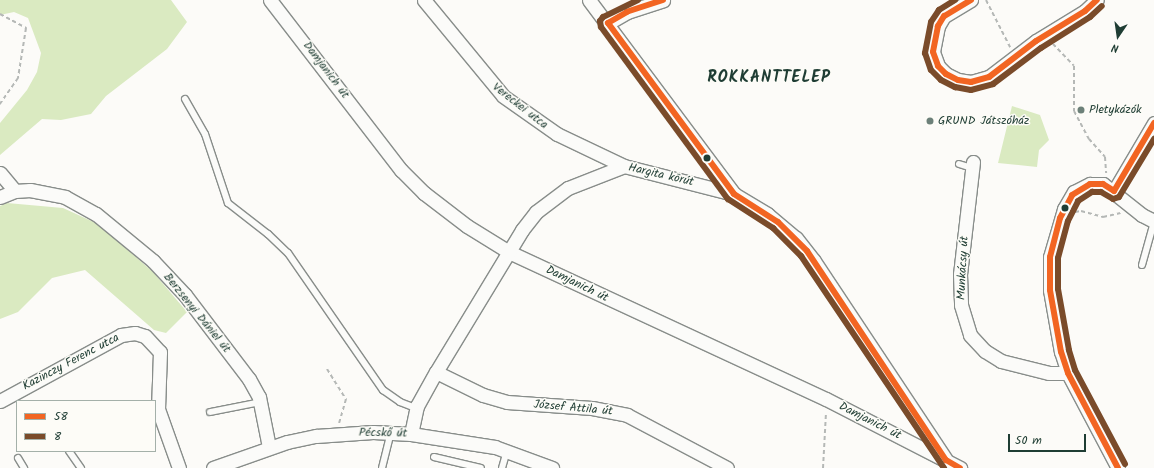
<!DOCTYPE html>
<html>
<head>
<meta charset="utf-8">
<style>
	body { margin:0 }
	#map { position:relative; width:1154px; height:468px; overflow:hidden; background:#fcfbf8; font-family:Kalam,sans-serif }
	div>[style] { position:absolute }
	.green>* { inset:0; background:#daeac1 }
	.path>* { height:2px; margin-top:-1px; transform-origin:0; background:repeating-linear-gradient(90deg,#b5b8b6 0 4px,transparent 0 7px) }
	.roads { filter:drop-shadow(1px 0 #888d8a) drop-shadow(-1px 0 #888d8a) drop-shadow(0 1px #888d8a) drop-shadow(0 -1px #888d8a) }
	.lane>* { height:6px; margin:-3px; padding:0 3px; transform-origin:3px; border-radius:3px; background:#fbfbf9 }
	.street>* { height:13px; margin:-6.5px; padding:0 6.5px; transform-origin:6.5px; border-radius:6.5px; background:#fbfbf9 }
	.bus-1>* { height:6px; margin:-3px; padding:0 3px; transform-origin:3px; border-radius:3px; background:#f26522 }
	.bus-2>* { height:6px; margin:-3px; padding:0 3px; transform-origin:3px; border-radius:3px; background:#7a4b2a }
	.dots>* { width:11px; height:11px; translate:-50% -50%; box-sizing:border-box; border:2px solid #fdfcf7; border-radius:50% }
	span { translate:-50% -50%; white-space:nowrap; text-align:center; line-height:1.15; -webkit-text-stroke:3px #fdfcf7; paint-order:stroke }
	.street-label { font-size:12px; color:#1f3d34 }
	.poi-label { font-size:12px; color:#1f3d34 }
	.left { translate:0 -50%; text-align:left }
	.district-label { font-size:16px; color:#1f3d34; font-weight:700; letter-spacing:1px }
	.legend { position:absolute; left:16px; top:400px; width:140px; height:52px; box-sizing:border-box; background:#fdfcf7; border:1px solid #a4b0a9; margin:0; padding:5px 7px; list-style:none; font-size:12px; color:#1f3d34 }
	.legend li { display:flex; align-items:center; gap:8px; height:20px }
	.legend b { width:20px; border:1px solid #a4b0a9 }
	.north { position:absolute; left:1098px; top:16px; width:40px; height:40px; -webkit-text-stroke:3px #fdfcf7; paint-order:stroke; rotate:193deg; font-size:11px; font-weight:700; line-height:16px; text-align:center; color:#1f3d34 }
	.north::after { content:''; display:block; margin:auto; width:14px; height:18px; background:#1f3d34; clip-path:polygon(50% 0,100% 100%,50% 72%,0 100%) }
	.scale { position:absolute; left:1008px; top:434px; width:78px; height:18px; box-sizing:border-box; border:2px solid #1f3d34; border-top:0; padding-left:5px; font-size:12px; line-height:14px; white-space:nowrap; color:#1f3d34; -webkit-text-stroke:3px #fdfcf7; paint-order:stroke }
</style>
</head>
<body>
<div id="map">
	<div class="green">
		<div style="clip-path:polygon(0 0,171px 0,187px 22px,167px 49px,106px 96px,91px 114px,61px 120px,42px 119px,0 155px,0 123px,27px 90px,37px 72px,41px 53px,28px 18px,14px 12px,0 15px)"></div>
		<div style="clip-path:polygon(1012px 106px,1040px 115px,1049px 140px,1039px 150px,1037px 167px,998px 163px)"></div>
		<div style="clip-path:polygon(7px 203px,63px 208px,98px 224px,153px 272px,187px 312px,166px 333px,154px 330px,85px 270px,52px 278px,18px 312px,0 319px,0 206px)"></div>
	</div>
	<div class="path">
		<div style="left:986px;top:0;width:53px;rotate:62.9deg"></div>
		<div style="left:0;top:14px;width:30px;rotate:28deg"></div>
		<div style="left:26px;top:28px;width:51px;rotate:99.1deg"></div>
		<div style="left:18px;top:78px;width:32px;rotate:125deg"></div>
		<div style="left:1053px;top:44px;width:30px;rotate:46deg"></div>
		<div style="left:1074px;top:66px;width:45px;rotate:90deg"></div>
		<div style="left:1074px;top:111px;width:32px;rotate:62deg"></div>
		<div style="left:1089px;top:139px;width:24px;rotate:48deg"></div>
		<div style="left:1105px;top:157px;width:16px;rotate:86deg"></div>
		<div style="left:1075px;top:212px;width:6px;rotate:-9deg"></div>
		<div style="left:1081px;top:211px;width:23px;rotate:15deg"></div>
		<div style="left:1103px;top:217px;width:18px;rotate:-13deg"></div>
		<div style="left:327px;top:369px;width:36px;rotate:58deg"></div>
		<div style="left:346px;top:399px;width:25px;rotate:106deg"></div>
		<div style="left:823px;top:468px;width:56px;rotate:-86.9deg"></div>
	</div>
	<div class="roads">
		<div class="lane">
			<div style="left:185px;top:99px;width:40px;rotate:60.3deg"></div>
			<div style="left:205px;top:134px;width:73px;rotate:71.6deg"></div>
			<div style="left:228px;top:203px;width:51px;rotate:37.8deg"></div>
			<div style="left:268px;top:234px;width:28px;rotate:44deg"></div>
			<div style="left:288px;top:253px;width:167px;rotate:55.3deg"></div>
			<div style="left:383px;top:390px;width:21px;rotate:35deg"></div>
			<div style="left:400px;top:402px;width:17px;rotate:21deg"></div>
			<div style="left:959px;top:164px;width:14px;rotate:17deg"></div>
			<div style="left:1142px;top:265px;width:45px;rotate:-74.4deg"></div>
			<div style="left:210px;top:412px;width:52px;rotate:-11.1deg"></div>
			<div style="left:69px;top:451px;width:21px;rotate:55deg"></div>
			<div style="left:434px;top:457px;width:48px;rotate:13.2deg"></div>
			<div style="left:18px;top:458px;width:12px;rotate:59deg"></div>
			<div style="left:382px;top:468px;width:36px;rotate:-76deg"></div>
			<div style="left:502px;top:468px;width:19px;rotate:-74deg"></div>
		</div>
		<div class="street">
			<div style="left:270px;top:0;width:215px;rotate:52.4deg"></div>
			<div style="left:401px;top:170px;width:33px;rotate:45deg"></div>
			<div style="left:424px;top:193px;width:54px;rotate:37.5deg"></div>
			<div style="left:467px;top:226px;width:49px;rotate:31.8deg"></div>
			<div style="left:509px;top:252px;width:349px;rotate:24.9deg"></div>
			<div style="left:826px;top:399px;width:151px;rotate:27.2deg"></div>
			<div style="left:424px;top:0;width:124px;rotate:50.5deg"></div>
			<div style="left:503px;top:96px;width:66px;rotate:35.1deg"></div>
			<div style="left:557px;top:134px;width:74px;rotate:25.5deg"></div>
			<div style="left:589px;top:0;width:242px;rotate:53.2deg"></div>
			<div style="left:971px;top:0;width:31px;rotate:149deg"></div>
			<div style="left:944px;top:16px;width:12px;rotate:121deg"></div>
			<div style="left:938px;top:26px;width:26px;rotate:101deg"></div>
			<div style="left:933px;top:52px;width:15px;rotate:70deg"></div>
			<div style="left:938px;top:66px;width:11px;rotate:45deg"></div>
			<div style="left:946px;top:74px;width:13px;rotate:27deg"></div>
			<div style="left:958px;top:80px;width:13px;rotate:9deg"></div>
			<div style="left:971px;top:82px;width:19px;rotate:-16deg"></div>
			<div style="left:989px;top:77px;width:59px;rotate:-37.5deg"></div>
			<div style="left:1036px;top:41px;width:57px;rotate:-31.5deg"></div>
			<div style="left:1085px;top:11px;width:16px;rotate:-43deg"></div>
			<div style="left:608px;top:23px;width:22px;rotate:-30deg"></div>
			<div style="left:627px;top:12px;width:38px;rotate:-18deg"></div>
			<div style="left:973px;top:162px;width:113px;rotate:96.6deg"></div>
			<div style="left:960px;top:274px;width:31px;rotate:88deg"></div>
			<div style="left:961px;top:305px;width:31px;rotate:73deg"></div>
			<div style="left:970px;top:335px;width:22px;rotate:47deg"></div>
			<div style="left:985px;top:351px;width:19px;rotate:32deg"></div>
			<div style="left:1001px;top:361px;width:49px;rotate:14deg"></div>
			<div style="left:1049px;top:373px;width:19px"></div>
			<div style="left:0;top:173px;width:23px;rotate:50deg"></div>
			<div style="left:1114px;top:191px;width:79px;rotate:-59.5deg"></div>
			<div style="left:0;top:197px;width:16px;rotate:-22deg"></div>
			<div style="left:15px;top:191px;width:15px;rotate:-4deg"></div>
			<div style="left:30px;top:190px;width:36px;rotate:11deg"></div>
			<div style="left:65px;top:197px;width:35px;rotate:29deg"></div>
			<div style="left:96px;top:214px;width:74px;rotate:39.5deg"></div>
			<div style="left:153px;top:261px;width:47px;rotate:46.7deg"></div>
			<div style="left:185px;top:295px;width:106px;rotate:52.7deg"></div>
			<div style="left:249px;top:379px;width:21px;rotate:61deg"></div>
			<div style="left:259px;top:397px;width:51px;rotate:78.7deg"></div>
			<div style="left:436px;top:372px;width:52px;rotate:26.1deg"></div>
			<div style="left:483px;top:395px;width:25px;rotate:16deg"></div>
			<div style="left:507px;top:402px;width:85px;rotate:4deg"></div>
			<div style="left:592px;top:408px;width:36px;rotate:11deg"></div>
			<div style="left:627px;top:415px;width:113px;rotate:27.9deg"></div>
			<div style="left:0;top:401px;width:138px;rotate:-28.6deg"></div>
			<div style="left:121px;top:335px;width:14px;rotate:-8deg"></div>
			<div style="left:135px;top:333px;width:10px;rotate:17deg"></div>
			<div style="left:145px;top:336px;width:22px;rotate:47deg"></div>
			<div style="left:160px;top:352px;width:57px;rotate:92deg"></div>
			<div style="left:158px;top:409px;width:63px;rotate:70.4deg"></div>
			<div style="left:411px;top:434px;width:29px;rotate:-78deg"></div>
			<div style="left:417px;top:406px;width:39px;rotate:-61deg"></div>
			<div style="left:436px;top:372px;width:166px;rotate:-58.8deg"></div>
			<div style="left:522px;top:230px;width:23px;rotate:-52deg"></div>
			<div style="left:536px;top:212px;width:40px;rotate:-37deg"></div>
			<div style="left:568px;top:188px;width:60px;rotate:-21.4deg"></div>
			<div style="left:624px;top:166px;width:114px;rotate:14.3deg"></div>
			<div style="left:734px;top:194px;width:39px;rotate:31deg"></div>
			<div style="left:767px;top:214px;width:38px;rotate:40deg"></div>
			<div style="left:796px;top:238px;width:29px;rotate:52deg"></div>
			<div style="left:814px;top:261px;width:237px;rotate:56.4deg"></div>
			<div style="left:213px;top:468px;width:78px;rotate:-19.4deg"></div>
			<div style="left:287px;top:442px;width:30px;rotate:-12deg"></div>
			<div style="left:316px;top:436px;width:57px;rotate:-4deg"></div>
			<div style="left:373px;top:432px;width:38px;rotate:3deg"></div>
			<div style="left:411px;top:434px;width:85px;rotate:8.8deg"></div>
			<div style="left:495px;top:447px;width:61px;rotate:20.2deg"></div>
			<div style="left:1118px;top:468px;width:107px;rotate:-117.8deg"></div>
			<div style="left:1068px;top:373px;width:22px;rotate:-108deg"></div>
			<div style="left:1061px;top:352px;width:63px;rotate:-100.1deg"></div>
			<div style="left:1050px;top:290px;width:33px;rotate:-90deg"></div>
			<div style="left:1050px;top:257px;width:50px;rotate:-73.7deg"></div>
			<div style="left:1064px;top:209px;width:20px;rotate:-60deg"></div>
			<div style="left:1074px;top:192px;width:18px;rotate:-27deg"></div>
			<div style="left:1090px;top:184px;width:13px"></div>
			<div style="left:1103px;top:184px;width:50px;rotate:38.5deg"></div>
			<div style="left:1142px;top:215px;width:13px;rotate:27deg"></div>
		</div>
	</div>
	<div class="bus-1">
		<div style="left:663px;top:0;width:38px;rotate:162deg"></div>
		<div style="left:627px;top:12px;width:22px;rotate:150deg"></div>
		<div style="left:608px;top:23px;width:212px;rotate:53.6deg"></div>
		<div style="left:734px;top:194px;width:52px;rotate:32.5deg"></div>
		<div style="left:778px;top:222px;width:41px;rotate:45deg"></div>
		<div style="left:807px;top:251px;width:251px;rotate:56.4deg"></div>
		<div style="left:946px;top:460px;width:16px;rotate:30deg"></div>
		<div style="left:971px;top:0;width:31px;rotate:149deg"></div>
		<div style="left:944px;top:16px;width:12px;rotate:121deg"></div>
		<div style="left:938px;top:26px;width:26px;rotate:101deg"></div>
		<div style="left:933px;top:52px;width:15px;rotate:70deg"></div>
		<div style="left:938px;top:66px;width:11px;rotate:45deg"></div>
		<div style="left:946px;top:74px;width:13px;rotate:27deg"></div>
		<div style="left:958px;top:80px;width:13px;rotate:9deg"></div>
		<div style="left:971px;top:82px;width:19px;rotate:-16deg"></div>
		<div style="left:989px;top:77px;width:59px;rotate:-37.5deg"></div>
		<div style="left:1036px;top:41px;width:57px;rotate:-31.5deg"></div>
		<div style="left:1085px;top:11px;width:16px;rotate:-43deg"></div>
		<div style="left:1118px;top:468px;width:107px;rotate:-117.8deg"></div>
		<div style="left:1068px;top:373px;width:22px;rotate:-108deg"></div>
		<div style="left:1061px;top:352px;width:63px;rotate:-100.1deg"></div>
		<div style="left:1050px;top:290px;width:33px;rotate:-90deg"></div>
		<div style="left:1050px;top:257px;width:40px;rotate:-75.6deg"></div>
		<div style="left:1060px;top:218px;width:26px;rotate:-62deg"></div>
		<div style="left:1072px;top:195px;width:21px;rotate:-31deg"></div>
		<div style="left:1090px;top:184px;width:13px"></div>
		<div style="left:1103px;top:184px;width:13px;rotate:32deg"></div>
		<div style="left:1114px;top:191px;width:79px;rotate:-59.5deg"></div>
	</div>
	<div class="bus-2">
		<div style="left:638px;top:0;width:39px;rotate:154deg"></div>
		<div style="left:603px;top:17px;width:5px;rotate:127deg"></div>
		<div style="left:600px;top:21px;width:6px;rotate:81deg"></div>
		<div style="left:601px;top:27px;width:214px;rotate:53.6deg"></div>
		<div style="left:728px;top:199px;width:54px;rotate:32.8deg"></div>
		<div style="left:773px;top:228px;width:40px;rotate:45deg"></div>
		<div style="left:801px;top:256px;width:256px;rotate:56deg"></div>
		<div style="left:955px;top:0;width:19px;rotate:148deg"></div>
		<div style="left:939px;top:10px;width:14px;rotate:124deg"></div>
		<div style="left:931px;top:22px;width:32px;rotate:101deg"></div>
		<div style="left:925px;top:53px;width:18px;rotate:71deg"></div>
		<div style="left:931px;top:70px;width:14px;rotate:45deg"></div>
		<div style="left:941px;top:80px;width:16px;rotate:27deg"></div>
		<div style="left:955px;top:87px;width:16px;rotate:11deg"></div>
		<div style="left:971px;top:90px;width:23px;rotate:-15deg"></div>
		<div style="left:993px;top:84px;width:60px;rotate:-36.9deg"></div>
		<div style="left:1041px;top:48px;width:58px;rotate:-32.3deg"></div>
		<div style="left:1090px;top:17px;width:16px;rotate:-43deg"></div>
		<div style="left:1125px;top:464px;width:106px;rotate:-118deg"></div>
		<div style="left:1075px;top:370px;width:21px;rotate:-107deg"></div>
		<div style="left:1069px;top:350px;width:62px;rotate:-100.2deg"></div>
		<div style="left:1058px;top:289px;width:31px;rotate:-90deg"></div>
		<div style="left:1058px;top:258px;width:38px;rotate:-75deg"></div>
		<div style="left:1068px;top:221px;width:22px;rotate:-63deg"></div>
		<div style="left:1078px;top:201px;width:17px;rotate:-33deg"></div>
		<div style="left:1092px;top:192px;width:9px"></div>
		<div style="left:1101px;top:192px;width:14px;rotate:30deg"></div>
		<div style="left:1113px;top:199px;width:6px;rotate:-18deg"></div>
		<div style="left:1119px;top:197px;width:68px;rotate:-58.9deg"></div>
	</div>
	<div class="dots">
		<div style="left:1081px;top:110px;background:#6c8079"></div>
		<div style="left:930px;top:121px;background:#6c8079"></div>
		<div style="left:707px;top:158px;background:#1f3d34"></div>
		<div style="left:1065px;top:208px;background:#1f3d34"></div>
	</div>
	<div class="street-label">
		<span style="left:326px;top:70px;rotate:53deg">Damjanich út</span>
		<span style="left:520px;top:106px;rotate:38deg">Vereckei utca</span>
		<span style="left:661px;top:175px;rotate:13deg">Hargita körút</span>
		<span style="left:963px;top:268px;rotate:-87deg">Munkácsy út</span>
		<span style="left:577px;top:284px;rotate:26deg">Damjanich út</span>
		<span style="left:197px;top:313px;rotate:51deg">Berzsenyi Dániel út</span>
		<span style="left:71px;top:362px;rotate:-28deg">Kazinczy Ferenc utca</span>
		<span style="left:573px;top:408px;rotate:5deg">József Attila út</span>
		<span style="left:870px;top:421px;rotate:27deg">Damjanich út</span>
		<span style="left:383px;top:433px;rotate:1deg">Pécskő út</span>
	</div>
	<div class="poi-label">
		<span class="left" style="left:1089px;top:110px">Pletykázók</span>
		<span class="left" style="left:938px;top:121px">GRUND Játszóház</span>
	</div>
	<div class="district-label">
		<span style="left:769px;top:78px">ROKKANTTELEP</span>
	</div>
	<ul class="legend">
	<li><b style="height:5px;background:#f26522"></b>58</li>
	<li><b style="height:5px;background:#7a4b2a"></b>8</li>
	</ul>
	<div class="north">N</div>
	<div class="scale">50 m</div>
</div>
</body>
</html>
